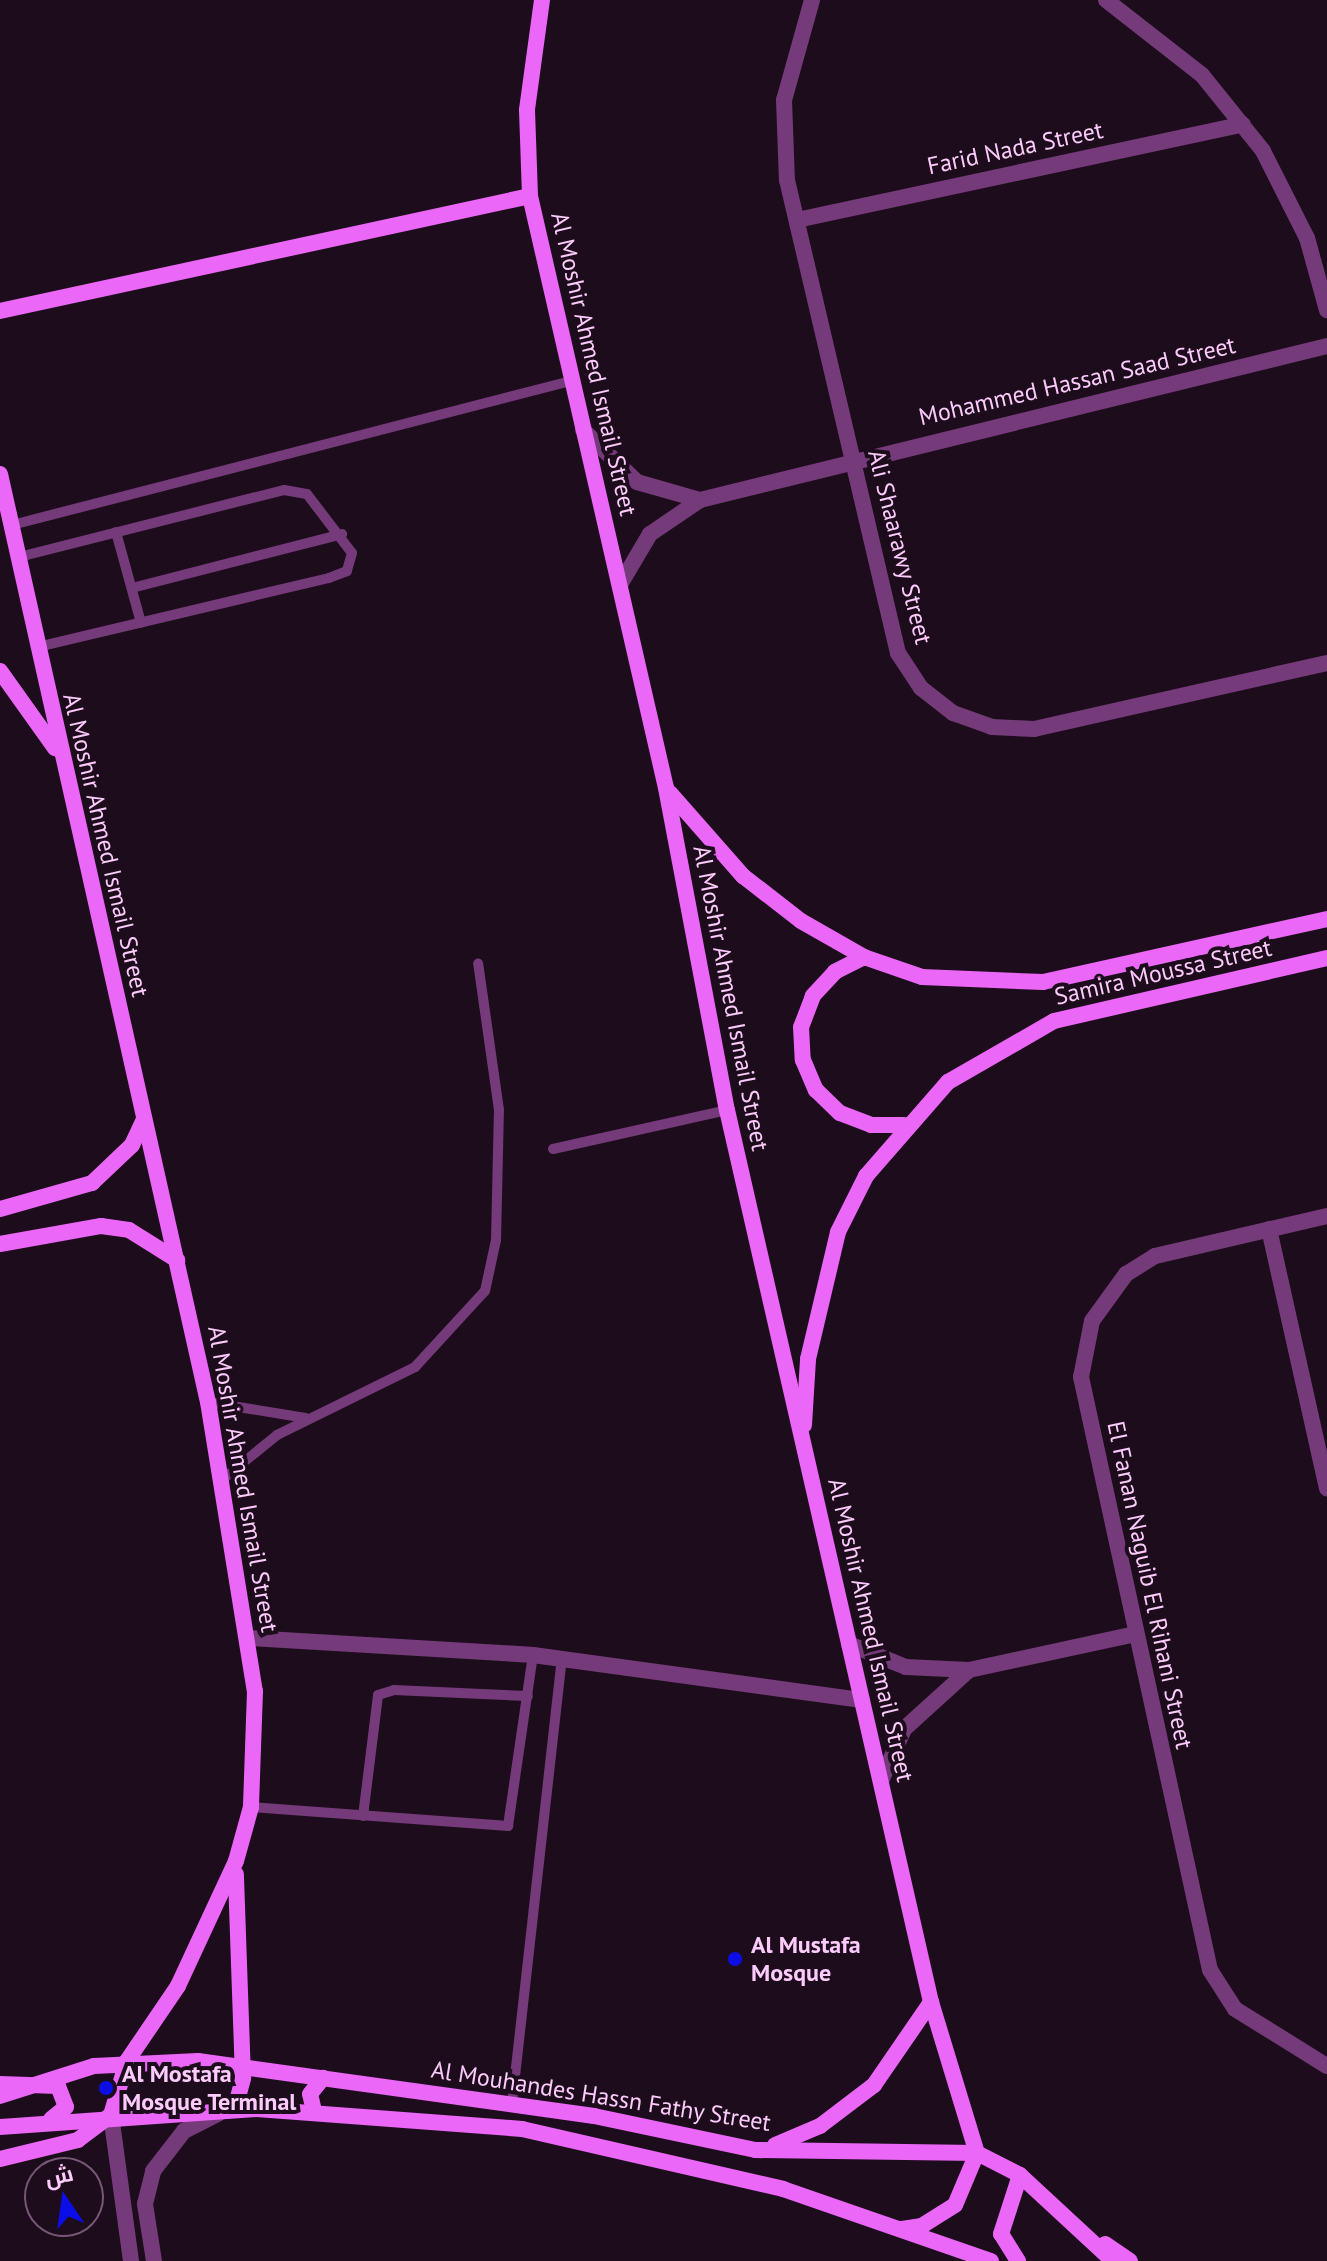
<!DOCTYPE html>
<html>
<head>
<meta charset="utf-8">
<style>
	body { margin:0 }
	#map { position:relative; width:1327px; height:2261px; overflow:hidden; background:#1d0c1c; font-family:"PT Sans",Cairo,sans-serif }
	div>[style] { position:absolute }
	.lane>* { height:10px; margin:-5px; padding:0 5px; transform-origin:5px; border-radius:5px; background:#753a79 }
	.street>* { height:16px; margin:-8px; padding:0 8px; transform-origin:8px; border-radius:8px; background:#753a79 }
	.secondary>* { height:16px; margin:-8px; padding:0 8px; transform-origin:8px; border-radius:8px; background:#eb67f7 }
	.dots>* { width:22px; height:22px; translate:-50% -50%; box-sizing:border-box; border:4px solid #1d0c1c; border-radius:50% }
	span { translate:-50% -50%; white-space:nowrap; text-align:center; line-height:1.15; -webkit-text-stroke:8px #1d0c1c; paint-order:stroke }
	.street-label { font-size:24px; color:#fccbfc }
	.poi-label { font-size:24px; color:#fccbfc; font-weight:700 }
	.left { translate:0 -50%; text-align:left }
	.north { position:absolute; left:24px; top:2157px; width:80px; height:80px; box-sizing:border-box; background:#1d0c1c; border:2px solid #765876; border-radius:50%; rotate:347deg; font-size:22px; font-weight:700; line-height:32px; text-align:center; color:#fccbfc }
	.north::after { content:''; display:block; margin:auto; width:28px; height:36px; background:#0c0ee7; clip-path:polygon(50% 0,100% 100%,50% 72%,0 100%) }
</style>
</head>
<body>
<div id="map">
	<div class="lane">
		<div style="left:12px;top:525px;width:577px;rotate:-14.45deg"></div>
		<div style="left:116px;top:532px;width:94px;rotate:74.6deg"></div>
		<div style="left:19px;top:557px;width:273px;rotate:-14.2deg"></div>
		<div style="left:284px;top:490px;width:23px;rotate:10deg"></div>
		<div style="left:307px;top:494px;width:74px;rotate:52.7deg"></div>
		<div style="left:352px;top:553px;width:19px;rotate:106deg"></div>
		<div style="left:347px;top:571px;width:19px;rotate:159deg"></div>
		<div style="left:329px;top:578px;width:299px;rotate:166.7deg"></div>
		<div style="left:132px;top:588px;width:217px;rotate:-14.4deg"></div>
		<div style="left:553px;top:1149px;width:178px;rotate:-12.6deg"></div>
		<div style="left:208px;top:1402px;width:99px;rotate:9.3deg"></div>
		<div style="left:223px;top:1479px;width:70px;rotate:-39.2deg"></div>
		<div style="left:277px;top:1435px;width:154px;rotate:-26.2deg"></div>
		<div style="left:415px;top:1367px;width:103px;rotate:-47.4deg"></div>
		<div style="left:485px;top:1291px;width:52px;rotate:-77.8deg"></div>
		<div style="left:496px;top:1240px;width:130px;rotate:-88.7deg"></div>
		<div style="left:499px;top:1110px;width:148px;rotate:-98.1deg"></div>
		<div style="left:251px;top:1807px;width:258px;rotate:4.2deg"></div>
		<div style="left:508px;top:1826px;width:173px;rotate:-81.7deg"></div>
		<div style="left:363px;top:1816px;width:122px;rotate:-82.9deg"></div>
		<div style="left:378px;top:1695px;width:17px;rotate:-17deg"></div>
		<div style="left:394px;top:1690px;width:134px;rotate:2.6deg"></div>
		<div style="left:512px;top:2103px;width:448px;rotate:-83.6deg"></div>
	</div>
	<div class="street">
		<div style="left:812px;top:0;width:104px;rotate:105.6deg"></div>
		<div style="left:784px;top:100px;width:80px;rotate:87.9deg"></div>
		<div style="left:787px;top:180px;width:486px;rotate:76.8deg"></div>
		<div style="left:898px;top:653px;width:42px;rotate:56.7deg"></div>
		<div style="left:921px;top:688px;width:41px;rotate:38deg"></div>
		<div style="left:953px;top:713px;width:41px;rotate:19.7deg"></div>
		<div style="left:992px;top:727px;width:42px;rotate:2.7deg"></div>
		<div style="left:1034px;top:729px;width:300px;rotate:-12.7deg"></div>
		<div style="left:1106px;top:0;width:122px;rotate:38deg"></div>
		<div style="left:1202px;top:75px;width:97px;rotate:51.2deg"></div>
		<div style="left:1263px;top:151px;width:97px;rotate:63.2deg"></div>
		<div style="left:1307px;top:238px;width:75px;rotate:74.5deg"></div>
		<div style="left:797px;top:220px;width:456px;rotate:-12.1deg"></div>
		<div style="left:583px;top:430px;width:75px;rotate:43.9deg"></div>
		<div style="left:637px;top:482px;width:66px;rotate:15.9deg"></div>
		<div style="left:621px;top:583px;width:57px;rotate:-59.4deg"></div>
		<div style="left:650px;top:534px;width:60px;rotate:-34.2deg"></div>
		<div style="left:700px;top:500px;width:646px;rotate:-13.8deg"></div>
		<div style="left:1327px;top:1216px;width:177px;rotate:166.9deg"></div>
		<div style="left:1155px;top:1256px;width:34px;rotate:148deg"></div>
		<div style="left:1126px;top:1274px;width:58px;rotate:125.9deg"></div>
		<div style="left:1092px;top:1321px;width:57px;rotate:101.1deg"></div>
		<div style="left:1081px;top:1377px;width:607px;rotate:77.73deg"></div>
		<div style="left:1210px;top:1970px;width:46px;rotate:57.3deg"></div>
		<div style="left:1235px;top:2009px;width:108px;rotate:31.8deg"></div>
		<div style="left:1269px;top:1229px;width:266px;rotate:77.4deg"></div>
		<div style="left:249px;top:1638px;width:285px;rotate:3.4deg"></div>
		<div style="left:533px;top:1655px;width:332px;rotate:7.8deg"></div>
		<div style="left:849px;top:1644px;width:61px;rotate:22deg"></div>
		<div style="left:906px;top:1667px;width:63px;rotate:2.7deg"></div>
		<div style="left:969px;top:1670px;width:171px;rotate:-12.2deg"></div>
		<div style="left:881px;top:1781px;width:57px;rotate:-66.1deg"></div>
		<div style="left:904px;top:1729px;width:88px;rotate:-42.2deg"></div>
		<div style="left:111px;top:2115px;width:147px;rotate:82.2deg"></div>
		<div style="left:154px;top:2261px;width:58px;rotate:-99deg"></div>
		<div style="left:145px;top:2204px;width:34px;rotate:-76deg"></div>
		<div style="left:153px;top:2171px;width:51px;rotate:-52.2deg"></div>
		<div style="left:184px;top:2131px;width:39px;rotate:-27deg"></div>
	</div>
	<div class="secondary">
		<div style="left:542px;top:0;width:111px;rotate:97.8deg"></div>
		<div style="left:527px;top:110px;width:86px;rotate:88deg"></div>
		<div style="left:530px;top:196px;width:607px;rotate:77.06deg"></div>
		<div style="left:666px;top:788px;width:328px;rotate:79.3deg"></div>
		<div style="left:727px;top:1110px;width:915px;rotate:77.12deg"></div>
		<div style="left:931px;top:2002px;width:158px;rotate:73.1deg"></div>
		<div style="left:977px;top:2153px;width:56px;rotate:112.9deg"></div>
		<div style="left:955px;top:2205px;width:39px;rotate:148deg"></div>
		<div style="left:922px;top:2226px;width:22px;rotate:172deg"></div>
		<div style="left:0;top:311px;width:542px;rotate:-12.24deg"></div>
		<div style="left:0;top:474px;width:951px;rotate:77.37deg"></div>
		<div style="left:208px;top:1402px;width:293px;rotate:80.8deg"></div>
		<div style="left:255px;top:1691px;width:116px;rotate:92deg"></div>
		<div style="left:251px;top:1807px;width:56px;rotate:105.5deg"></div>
		<div style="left:236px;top:1861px;width:138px;rotate:114.9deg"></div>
		<div style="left:178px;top:1986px;width:91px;rotate:124.2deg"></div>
		<div style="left:127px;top:2061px;width:56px;rotate:106.5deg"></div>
		<div style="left:111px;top:2115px;width:41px;rotate:142.9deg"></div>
		<div style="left:78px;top:2140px;width:80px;rotate:166.3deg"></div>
		<div style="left:0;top:671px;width:95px;rotate:54.5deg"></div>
		<div style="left:670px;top:793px;width:111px;rotate:48.7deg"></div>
		<div style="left:743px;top:876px;width:73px;rotate:37.8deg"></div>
		<div style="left:801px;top:921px;width:73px;rotate:29.7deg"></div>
		<div style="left:864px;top:957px;width:61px;rotate:19deg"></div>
		<div style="left:922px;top:977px;width:121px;rotate:2.4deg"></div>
		<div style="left:1043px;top:982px;width:291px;rotate:-12.5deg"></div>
		<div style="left:864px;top:957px;width:33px;rotate:153deg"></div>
		<div style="left:835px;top:972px;width:33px;rotate:133deg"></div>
		<div style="left:813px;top:996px;width:33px;rotate:111deg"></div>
		<div style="left:801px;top:1027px;width:33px;rotate:87deg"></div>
		<div style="left:803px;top:1060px;width:33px;rotate:67deg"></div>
		<div style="left:816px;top:1090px;width:33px;rotate:44deg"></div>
		<div style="left:840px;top:1113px;width:33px;rotate:21deg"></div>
		<div style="left:871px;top:1125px;width:33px"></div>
		<div style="left:0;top:1209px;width:96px;rotate:-15.8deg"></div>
		<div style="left:92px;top:1183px;width:55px;rotate:-43.5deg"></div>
		<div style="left:132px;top:1145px;width:29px;rotate:-65deg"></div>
		<div style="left:0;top:1244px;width:103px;rotate:-10.1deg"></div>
		<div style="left:101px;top:1226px;width:28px;rotate:8deg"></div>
		<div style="left:129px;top:1230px;width:57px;rotate:32deg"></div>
		<div style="left:804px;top:1425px;width:66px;rotate:-86.5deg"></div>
		<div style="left:808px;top:1359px;width:130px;rotate:-76.7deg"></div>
		<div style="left:838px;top:1232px;width:63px;rotate:-63.4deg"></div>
		<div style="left:866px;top:1176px;width:125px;rotate:-48.9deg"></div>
		<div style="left:948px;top:1082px;width:122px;rotate:-29.9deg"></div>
		<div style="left:1054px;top:1021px;width:280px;rotate:-13deg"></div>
		<div style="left:0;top:2084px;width:58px;rotate:2deg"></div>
		<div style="left:58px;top:2086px;width:22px;rotate:69deg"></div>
		<div style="left:66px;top:2107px;width:19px;rotate:141deg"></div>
		<div style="left:0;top:2096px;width:99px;rotate:-17.7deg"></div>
		<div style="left:94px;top:2066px;width:104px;rotate:-2.8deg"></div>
		<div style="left:198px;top:2061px;width:400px;rotate:7.9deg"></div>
		<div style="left:594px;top:2116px;width:165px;rotate:11.9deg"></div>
		<div style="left:755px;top:2150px;width:222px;rotate:0.8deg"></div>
		<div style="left:977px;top:2153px;width:48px;rotate:27.1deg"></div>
		<div style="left:1020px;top:2175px;width:127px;rotate:42.8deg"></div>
		<div style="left:226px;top:2110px;width:14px;rotate:-39deg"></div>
		<div style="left:237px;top:2101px;width:24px;rotate:-75deg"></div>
		<div style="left:243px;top:2078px;width:204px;rotate:-92deg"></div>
		<div style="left:314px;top:2111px;width:17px;rotate:-103deg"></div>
		<div style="left:310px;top:2094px;width:21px;rotate:-51deg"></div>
		<div style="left:0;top:2127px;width:258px;rotate:-4deg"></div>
		<div style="left:257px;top:2109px;width:266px;rotate:4.3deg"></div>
		<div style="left:522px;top:2129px;width:268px;rotate:12.9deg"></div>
		<div style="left:783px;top:2189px;width:220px;rotate:19.1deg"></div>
		<div style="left:775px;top:2145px;width:49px;rotate:-22.9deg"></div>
		<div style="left:820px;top:2126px;width:68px;rotate:-37.2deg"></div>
		<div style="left:874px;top:2085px;width:101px;rotate:-55.5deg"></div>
		<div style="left:1105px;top:2244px;width:30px;rotate:34deg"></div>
		<div style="left:1018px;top:2261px;width:32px;rotate:-122deg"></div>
		<div style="left:1001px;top:2234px;width:62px;rotate:-72.1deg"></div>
	</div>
	<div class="dots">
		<div style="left:735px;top:1959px;background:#0c0ee7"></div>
		<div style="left:106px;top:2088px;background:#0c0ee7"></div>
	</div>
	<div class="street-label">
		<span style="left:1015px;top:148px;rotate:-12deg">Farid Nada Street</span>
		<span style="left:594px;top:364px;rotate:77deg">Al Moshir Ahmed Ismail Street</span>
		<span style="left:1077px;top:381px;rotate:-13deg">Mohammed Hassan Saad Street</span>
		<span style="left:900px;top:547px;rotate:76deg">Ali Shaarawy Street</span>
		<span style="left:106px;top:845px;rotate:77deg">Al Moshir Ahmed Ismail Street</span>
		<span style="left:1163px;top:972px;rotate:-13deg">Samira Moussa Street</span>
		<span style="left:731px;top:998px;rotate:79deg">Al Moshir Ahmed Ismail Street</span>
		<span style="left:243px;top:1479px;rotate:80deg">Al Moshir Ahmed Ismail Street</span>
		<span style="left:1150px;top:1585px;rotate:78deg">El Fanan Naguib El Rihani Street</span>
		<span style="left:871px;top:1630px;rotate:77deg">Al Moshir Ahmed Ismail Street</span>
		<span style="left:601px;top:2096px;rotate:9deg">Al Mouhandes Hassn Fathy Street</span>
	</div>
	<div class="poi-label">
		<span class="left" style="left:751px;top:1959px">Al Mustafa<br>Mosque</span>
		<span class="left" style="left:122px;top:2088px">Al Mostafa<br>Mosque Terminal</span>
	</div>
	<div class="north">ش</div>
</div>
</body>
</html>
